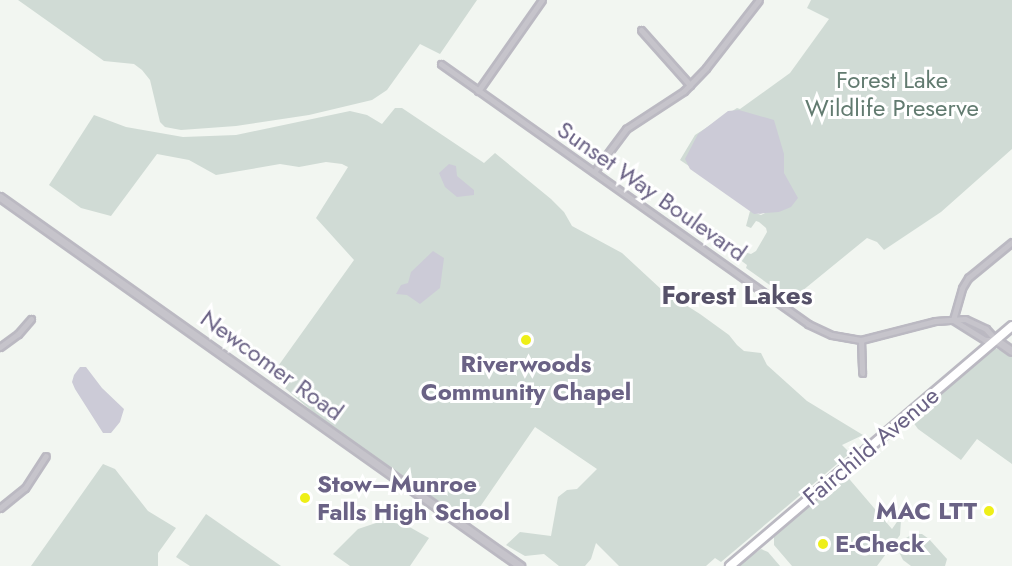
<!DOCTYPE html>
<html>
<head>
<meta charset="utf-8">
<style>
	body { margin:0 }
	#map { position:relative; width:1012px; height:566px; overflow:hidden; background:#f2f6f1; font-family:Jost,sans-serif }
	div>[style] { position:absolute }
	.green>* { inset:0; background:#d0dbd5 }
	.water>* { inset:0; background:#cccbd7 }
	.roads { filter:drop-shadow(2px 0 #bbb9c2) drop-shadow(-2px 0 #bbb9c2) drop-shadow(0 2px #bbb9c2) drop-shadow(0 -2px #bbb9c2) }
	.minor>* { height:5px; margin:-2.5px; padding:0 2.5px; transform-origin:2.5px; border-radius:2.5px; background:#c6c4cb }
	.tertiary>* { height:7px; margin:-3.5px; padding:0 3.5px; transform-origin:3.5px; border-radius:3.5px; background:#c6c4cb }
	.secondary>* { height:8px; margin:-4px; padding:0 4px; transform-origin:4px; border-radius:4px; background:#fff }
	.dots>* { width:16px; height:16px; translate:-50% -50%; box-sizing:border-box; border:3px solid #fff; border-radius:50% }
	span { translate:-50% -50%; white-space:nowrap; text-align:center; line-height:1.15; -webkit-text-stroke:6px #fff; paint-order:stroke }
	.park-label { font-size:24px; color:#627b70 }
	.street-label { font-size:24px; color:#6a6285 }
	.poi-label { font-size:24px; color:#6a6285; font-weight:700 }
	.left { translate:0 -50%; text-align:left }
	.right { translate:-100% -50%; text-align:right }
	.neighbourhood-label { font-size:26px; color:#565169; font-weight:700 }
</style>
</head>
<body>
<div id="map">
	<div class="green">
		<div style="clip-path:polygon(18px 0,477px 0,440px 54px,420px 44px,387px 90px,372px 100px,309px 115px,236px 126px,181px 130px,165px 127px,160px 122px,150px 80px,142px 70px,134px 64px,104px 61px)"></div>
		<div style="clip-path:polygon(811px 0,1012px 0,1012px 149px,941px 212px,884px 250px,877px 242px,867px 238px,791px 300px,746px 268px,747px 265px,739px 259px,744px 252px,751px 254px,756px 251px,767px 232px,766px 228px,759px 222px,756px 221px,751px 228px,746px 226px,750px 211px,761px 215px,769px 211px,779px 212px,783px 204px,760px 214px,680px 160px,695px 135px,737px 108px,740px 109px,790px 73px,829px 19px,807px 8px)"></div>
		<div style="clip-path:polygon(395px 108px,402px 108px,484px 163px,495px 153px,551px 199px,564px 212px,572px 226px,622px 253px,662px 290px,700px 314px,729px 335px,737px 345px,744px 351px,761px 353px,767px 365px,807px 401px,863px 435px,842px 445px,850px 453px,721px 562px,715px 558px,706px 566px,619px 566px,596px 543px,591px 559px,585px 566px,559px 566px,544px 554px,525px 556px,506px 545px,520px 532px,551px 536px,558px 497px,567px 490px,577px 489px,597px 469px,535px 427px,482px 504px,470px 520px,465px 522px,314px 413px,271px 376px,354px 260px,316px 218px,348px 167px,342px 164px,326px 162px,299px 167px,280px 164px,216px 175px,189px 160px,157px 154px,111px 216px,81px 208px,49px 185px,94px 115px,126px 127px,183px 137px,236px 135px,350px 111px,367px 115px,382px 124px)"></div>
		<div style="clip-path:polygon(995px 348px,1012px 355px,1012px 464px,977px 439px,961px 460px,918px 429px,910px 418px)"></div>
		<div style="clip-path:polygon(103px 464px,115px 469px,148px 511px,176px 528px,158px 553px,158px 566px,31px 566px)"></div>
		<div style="clip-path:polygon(845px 474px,892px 529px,899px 519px,901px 520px,900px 535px,877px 566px,792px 566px,774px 545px,774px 537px)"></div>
		<div style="clip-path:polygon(206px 514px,281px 566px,190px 566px,176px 557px)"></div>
		<div style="clip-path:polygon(382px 521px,406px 525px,429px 538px,410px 566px,350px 566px,333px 554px,358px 529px)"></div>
		<div style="clip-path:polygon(913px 534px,922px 534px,929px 539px,947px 559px,945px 566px,911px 566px,903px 560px,899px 552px,901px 546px,906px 538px)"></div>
		<div style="clip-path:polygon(761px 549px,768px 552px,780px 566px,736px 566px)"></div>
	</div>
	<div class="water">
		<div style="clip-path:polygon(739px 110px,774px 120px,784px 154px,784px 173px,798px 198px,791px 207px,779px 212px,754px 214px,690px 169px,685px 159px,698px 134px,728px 111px)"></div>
		<div style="clip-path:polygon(449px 164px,456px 166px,457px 176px,474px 190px,474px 195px,457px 197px,445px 187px,439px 173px)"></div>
		<div style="clip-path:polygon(433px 251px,444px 258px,440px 288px,420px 304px,407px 295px,396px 294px,401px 285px,408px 283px,411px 272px)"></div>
		<div style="clip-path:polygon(80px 367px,86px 367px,102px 388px,124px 409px,120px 422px,111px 433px,103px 433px,75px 389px,72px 382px,74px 375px)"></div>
	</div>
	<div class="roads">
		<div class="minor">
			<div style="left:641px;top:30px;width:74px;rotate:48.3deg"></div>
			<div style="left:441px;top:64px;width:450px;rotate:35.3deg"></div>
			<div style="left:808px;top:324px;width:26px;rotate:25deg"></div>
			<div style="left:832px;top:335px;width:29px;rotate:10deg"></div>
			<div style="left:861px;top:340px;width:76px;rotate:-14.4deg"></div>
			<div style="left:935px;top:321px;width:30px;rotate:-4deg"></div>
			<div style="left:965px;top:319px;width:23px;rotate:25deg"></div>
			<div style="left:986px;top:329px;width:15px;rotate:48deg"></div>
			<div style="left:478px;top:91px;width:111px;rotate:-54.9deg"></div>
			<div style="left:594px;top:172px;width:54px;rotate:-53.3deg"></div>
			<div style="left:626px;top:129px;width:69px;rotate:-33.2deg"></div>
			<div style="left:684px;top:91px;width:32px;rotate:-46deg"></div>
			<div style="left:706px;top:68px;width:86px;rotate:-52.1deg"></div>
			<div style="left:953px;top:320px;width:33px;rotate:-74deg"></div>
			<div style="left:962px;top:288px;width:12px;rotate:-59deg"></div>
			<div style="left:968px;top:278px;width:57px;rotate:-39.3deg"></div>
			<div style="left:953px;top:320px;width:38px;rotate:32deg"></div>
			<div style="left:985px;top:340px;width:11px"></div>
			<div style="left:861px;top:340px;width:33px;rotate:88deg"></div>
			<div style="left:0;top:347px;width:22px;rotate:-36deg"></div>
			<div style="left:18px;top:334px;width:20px;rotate:-49deg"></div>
			<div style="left:0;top:508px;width:32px;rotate:-39deg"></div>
			<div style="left:25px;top:488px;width:38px;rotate:-57deg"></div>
		</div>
		<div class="tertiary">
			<div style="left:0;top:197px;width:638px;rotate:35.36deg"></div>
			<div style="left:996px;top:340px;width:19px;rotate:35deg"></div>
		</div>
		<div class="secondary">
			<div style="left:730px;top:566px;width:370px;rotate:-40.4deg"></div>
		</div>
	</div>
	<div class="dots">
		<div style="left:526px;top:340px;background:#eeef18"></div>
		<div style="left:305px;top:498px;background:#eeef18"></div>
		<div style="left:989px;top:511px;background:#eeef18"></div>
		<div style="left:823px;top:544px;background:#eeef18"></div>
	</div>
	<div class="park-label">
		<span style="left:892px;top:94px">Forest Lake<br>Wildlife Preserve</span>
	</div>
	<div class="street-label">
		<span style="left:652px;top:191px;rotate:35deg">Sunset Way Boulevard</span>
		<span style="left:272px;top:365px;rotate:36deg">Newcomer Road</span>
		<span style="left:871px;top:446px;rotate:-40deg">Fairchild Avenue</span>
	</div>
	<div class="poi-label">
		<span style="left:526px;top:378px">Riverwoods<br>Community Chapel</span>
		<span class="left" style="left:317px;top:498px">Stow–Munroe<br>Falls High School</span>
		<span class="right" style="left:977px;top:511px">MAC LTT</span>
		<span class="left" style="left:835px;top:544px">E-Check</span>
	</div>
	<div class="neighbourhood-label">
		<span style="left:737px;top:296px">Forest Lakes</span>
	</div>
</div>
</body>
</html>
